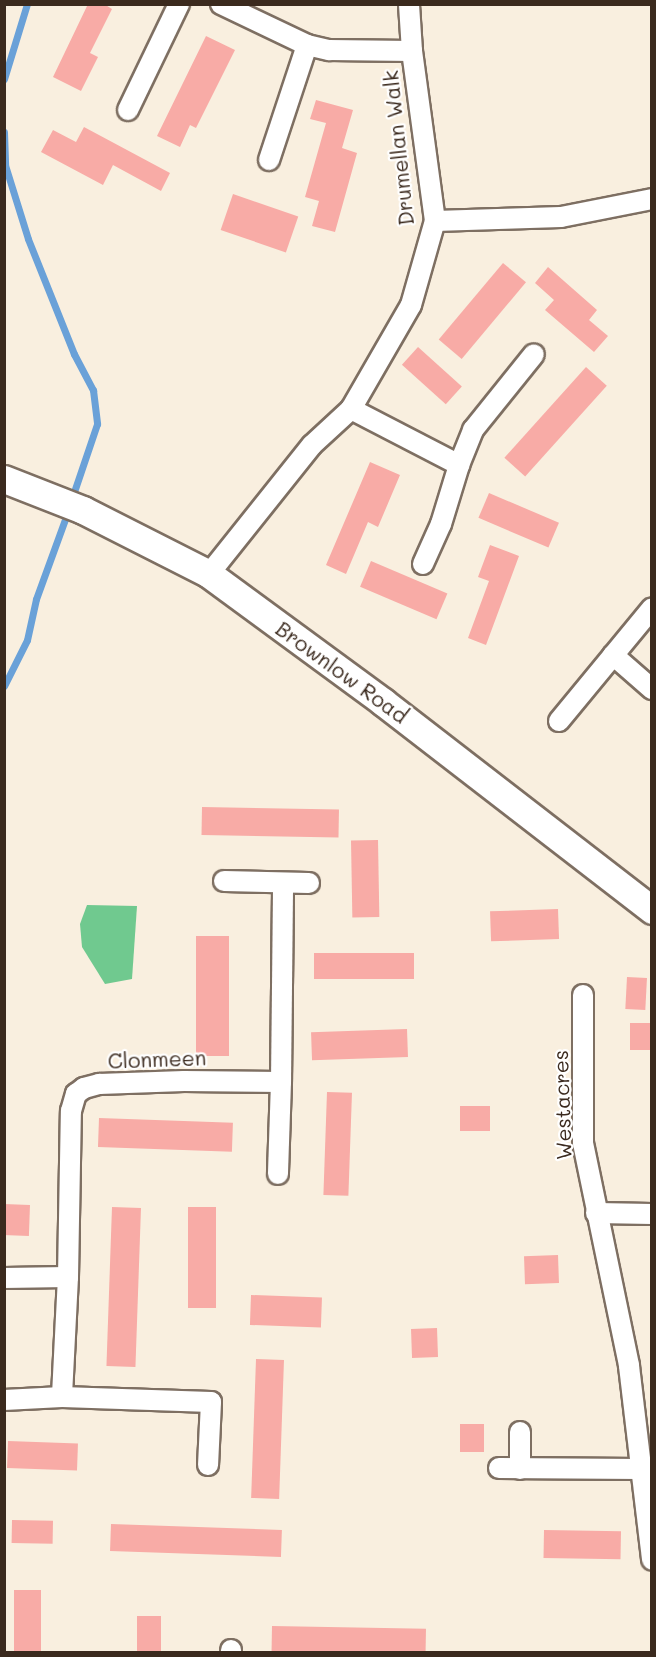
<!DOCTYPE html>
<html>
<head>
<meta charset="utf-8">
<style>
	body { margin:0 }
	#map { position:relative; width:656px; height:1657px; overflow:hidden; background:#f9efdf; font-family:Mali,sans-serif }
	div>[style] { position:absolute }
	.green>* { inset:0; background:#70c98f }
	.stream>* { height:7px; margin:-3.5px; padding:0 3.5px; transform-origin:3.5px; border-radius:3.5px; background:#6aa1d8 }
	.building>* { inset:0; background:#f8aba6; transform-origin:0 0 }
	.roads { filter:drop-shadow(2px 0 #7e6f62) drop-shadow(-2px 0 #7e6f62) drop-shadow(0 2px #7e6f62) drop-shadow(0 -2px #7e6f62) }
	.minor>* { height:20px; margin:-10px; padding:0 10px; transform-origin:10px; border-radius:10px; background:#fff }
	.secondary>* { height:27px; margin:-13.5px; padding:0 13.5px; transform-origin:13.5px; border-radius:13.5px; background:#fff }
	span { translate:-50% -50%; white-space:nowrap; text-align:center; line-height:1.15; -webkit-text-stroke:4.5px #fff; paint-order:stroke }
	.street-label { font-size:21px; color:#3b2a1e }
	.frame { position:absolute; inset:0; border:6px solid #3b2a1e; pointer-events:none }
</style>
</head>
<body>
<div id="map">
	<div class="green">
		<div style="clip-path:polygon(87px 905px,137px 906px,132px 979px,105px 984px,82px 947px,80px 924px)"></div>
	</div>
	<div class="stream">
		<div style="left:4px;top:79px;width:78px;rotate:-73deg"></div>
		<div style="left:4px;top:132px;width:33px;rotate:88deg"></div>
		<div style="left:5px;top:165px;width:77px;rotate:72.7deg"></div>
		<div style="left:28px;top:239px;width:124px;rotate:68.2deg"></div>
		<div style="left:74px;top:354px;width:41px;rotate:62.2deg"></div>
		<div style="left:93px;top:390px;width:34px;rotate:83deg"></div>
		<div style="left:97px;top:424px;width:81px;rotate:108.7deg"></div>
		<div style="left:4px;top:686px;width:51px;rotate:-63.4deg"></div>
		<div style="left:27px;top:640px;width:42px;rotate:-77.6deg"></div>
		<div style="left:36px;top:599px;width:94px;rotate:-70deg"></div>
	</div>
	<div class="building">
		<div style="clip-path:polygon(88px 4px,104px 4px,112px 9px,90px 53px,98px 57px,81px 91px,53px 77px)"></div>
		<div style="clip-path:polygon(206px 36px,235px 50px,196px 128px,190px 125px,180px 147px,157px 136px)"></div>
		<div style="clip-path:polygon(316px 100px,353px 110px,342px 148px,357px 153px,335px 232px,312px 226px,319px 201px,305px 197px,326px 123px,310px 119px)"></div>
		<div style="clip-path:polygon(84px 127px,170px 173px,161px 191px,113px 165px,103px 185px,41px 152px,53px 130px,76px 142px)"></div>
		<div style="left:233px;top:194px;width:69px;height:38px;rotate:19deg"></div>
		<div style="left:503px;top:263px;width:30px;height:100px;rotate:40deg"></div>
		<div style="clip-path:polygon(548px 267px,597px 310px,589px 320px,608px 336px,594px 352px,545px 310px,554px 300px,535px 283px)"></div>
		<div style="left:418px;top:347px;width:59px;height:24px;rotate:42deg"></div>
		<div style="left:586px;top:367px;width:28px;height:122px;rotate:42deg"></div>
		<div style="clip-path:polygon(370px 462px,400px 475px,378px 527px,368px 522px,346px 574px,326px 565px)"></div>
		<div style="left:489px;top:493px;width:76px;height:27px;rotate:23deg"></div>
		<div style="clip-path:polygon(490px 545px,519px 556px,486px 645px,468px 638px,489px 581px,478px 577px)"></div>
		<div style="left:371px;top:561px;width:83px;height:28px;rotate:23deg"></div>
		<div style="left:202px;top:807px;width:137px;height:28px;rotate:1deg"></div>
		<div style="left:378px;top:840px;width:77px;height:27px;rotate:89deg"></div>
		<div style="left:558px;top:909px;width:30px;height:68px;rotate:88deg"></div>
		<div style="left:196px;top:936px;width:33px;height:120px"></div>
		<div style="left:414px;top:953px;width:26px;height:100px;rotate:90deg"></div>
		<div style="left:627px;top:977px;width:20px;height:32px;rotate:3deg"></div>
		<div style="left:630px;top:1023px;width:22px;height:27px"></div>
		<div style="left:407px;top:1029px;width:28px;height:96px;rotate:88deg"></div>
		<div style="left:327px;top:1092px;width:25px;height:103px;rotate:2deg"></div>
		<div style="left:460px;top:1106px;width:30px;height:25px"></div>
		<div style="left:99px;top:1118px;width:134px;height:29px;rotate:2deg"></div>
		<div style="left:4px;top:1204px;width:26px;height:31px;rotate:2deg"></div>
		<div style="left:112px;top:1207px;width:29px;height:159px;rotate:2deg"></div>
		<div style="left:188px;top:1207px;width:28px;height:101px"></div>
		<div style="left:558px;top:1255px;width:28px;height:34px;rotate:88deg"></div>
		<div style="left:251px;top:1295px;width:71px;height:30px;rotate:2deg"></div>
		<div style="left:437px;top:1328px;width:29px;height:26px;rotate:88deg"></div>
		<div style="left:256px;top:1359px;width:28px;height:139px;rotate:2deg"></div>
		<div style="left:460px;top:1424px;width:24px;height:28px"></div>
		<div style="left:8px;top:1441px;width:70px;height:27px;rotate:2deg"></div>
		<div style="left:12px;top:1520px;width:41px;height:23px;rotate:1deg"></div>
		<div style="left:111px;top:1524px;width:171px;height:27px;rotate:2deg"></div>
		<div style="left:544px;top:1530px;width:77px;height:28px;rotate:1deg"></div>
		<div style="left:14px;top:1590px;width:27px;height:62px"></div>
		<div style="left:137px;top:1616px;width:24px;height:36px"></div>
		<div style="left:272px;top:1626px;width:154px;height:26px;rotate:1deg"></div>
	</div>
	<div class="roads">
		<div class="minor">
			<div style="left:221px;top:4px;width:95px;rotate:25.5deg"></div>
			<div style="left:307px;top:45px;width:23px;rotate:13deg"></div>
			<div style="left:329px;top:50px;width:83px;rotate:0.7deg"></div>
			<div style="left:128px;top:110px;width:118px;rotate:-64.3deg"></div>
			<div style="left:269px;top:160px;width:121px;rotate:-71.7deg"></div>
			<div style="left:435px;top:221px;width:126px;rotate:-1.8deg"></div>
			<div style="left:561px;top:217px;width:93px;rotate:-11.2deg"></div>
			<div style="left:351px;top:409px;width:122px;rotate:27.4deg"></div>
			<div style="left:423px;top:564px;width:44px;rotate:-65.8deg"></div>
			<div style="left:441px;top:524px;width:62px;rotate:-73deg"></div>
			<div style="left:459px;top:465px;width:38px;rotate:-68deg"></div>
			<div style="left:473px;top:430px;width:97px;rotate:-51.2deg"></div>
			<div style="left:209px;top:574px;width:165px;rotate:-51.4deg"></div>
			<div style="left:312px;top:445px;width:53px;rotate:-42.7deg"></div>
			<div style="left:351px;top:409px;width:120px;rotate:-60deg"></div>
			<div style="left:411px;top:305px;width:87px;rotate:-74.1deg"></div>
			<div style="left:435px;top:221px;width:172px;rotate:-97.7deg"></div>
			<div style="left:412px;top:51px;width:47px;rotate:-93.7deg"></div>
			<div style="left:613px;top:655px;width:52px;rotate:41.1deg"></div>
			<div style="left:559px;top:721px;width:146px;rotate:-50.5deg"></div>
			<div style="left:224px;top:881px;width:85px;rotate:1.3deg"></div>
			<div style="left:583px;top:995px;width:148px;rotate:90deg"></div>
			<div style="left:583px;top:1143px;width:228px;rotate:78.3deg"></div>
			<div style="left:629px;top:1366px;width:195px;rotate:83.2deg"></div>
			<div style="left:281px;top:1082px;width:199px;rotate:-89.4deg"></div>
			<div style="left:596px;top:1213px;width:56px;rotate:1deg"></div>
			<div style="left:68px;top:1277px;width:166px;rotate:-89deg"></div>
			<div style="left:71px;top:1111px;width:18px;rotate:-74deg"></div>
			<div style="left:76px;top:1094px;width:10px;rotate:-37deg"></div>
			<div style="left:84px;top:1088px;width:16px;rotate:-15deg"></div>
			<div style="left:99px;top:1084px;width:85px;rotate:-2deg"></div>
			<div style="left:184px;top:1081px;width:97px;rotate:0.6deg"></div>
			<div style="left:281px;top:1082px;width:92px;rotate:91.9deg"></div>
			<div style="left:4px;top:1278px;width:64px;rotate:-0.9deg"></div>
			<div style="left:68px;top:1277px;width:120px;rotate:92.9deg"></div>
			<div style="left:4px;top:1400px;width:58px;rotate:-3deg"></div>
			<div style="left:62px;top:1397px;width:149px;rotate:1.9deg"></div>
			<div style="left:211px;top:1402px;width:63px;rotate:92.7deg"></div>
			<div style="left:499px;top:1468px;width:141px;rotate:0.4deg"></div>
			<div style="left:520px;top:1469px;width:37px;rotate:-90deg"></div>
			<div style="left:231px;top:1650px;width:2px;rotate:90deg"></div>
		</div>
		<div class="secondary">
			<div style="left:4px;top:479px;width:85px;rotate:21.4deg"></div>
			<div style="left:83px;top:510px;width:141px;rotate:26.9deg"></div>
			<div style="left:209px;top:574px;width:216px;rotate:36.3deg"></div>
			<div style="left:383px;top:702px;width:340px;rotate:37.7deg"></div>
		</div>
	</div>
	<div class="street-label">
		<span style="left:398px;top:148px;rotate:-96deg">Drumellan Walk</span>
		<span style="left:342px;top:672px;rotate:36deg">Brownlow Road</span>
		<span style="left:157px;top:1059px;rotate:-2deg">Clonmeen</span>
		<span style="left:562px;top:1105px;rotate:-92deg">Westacres</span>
	</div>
	<div class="frame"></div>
</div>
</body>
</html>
